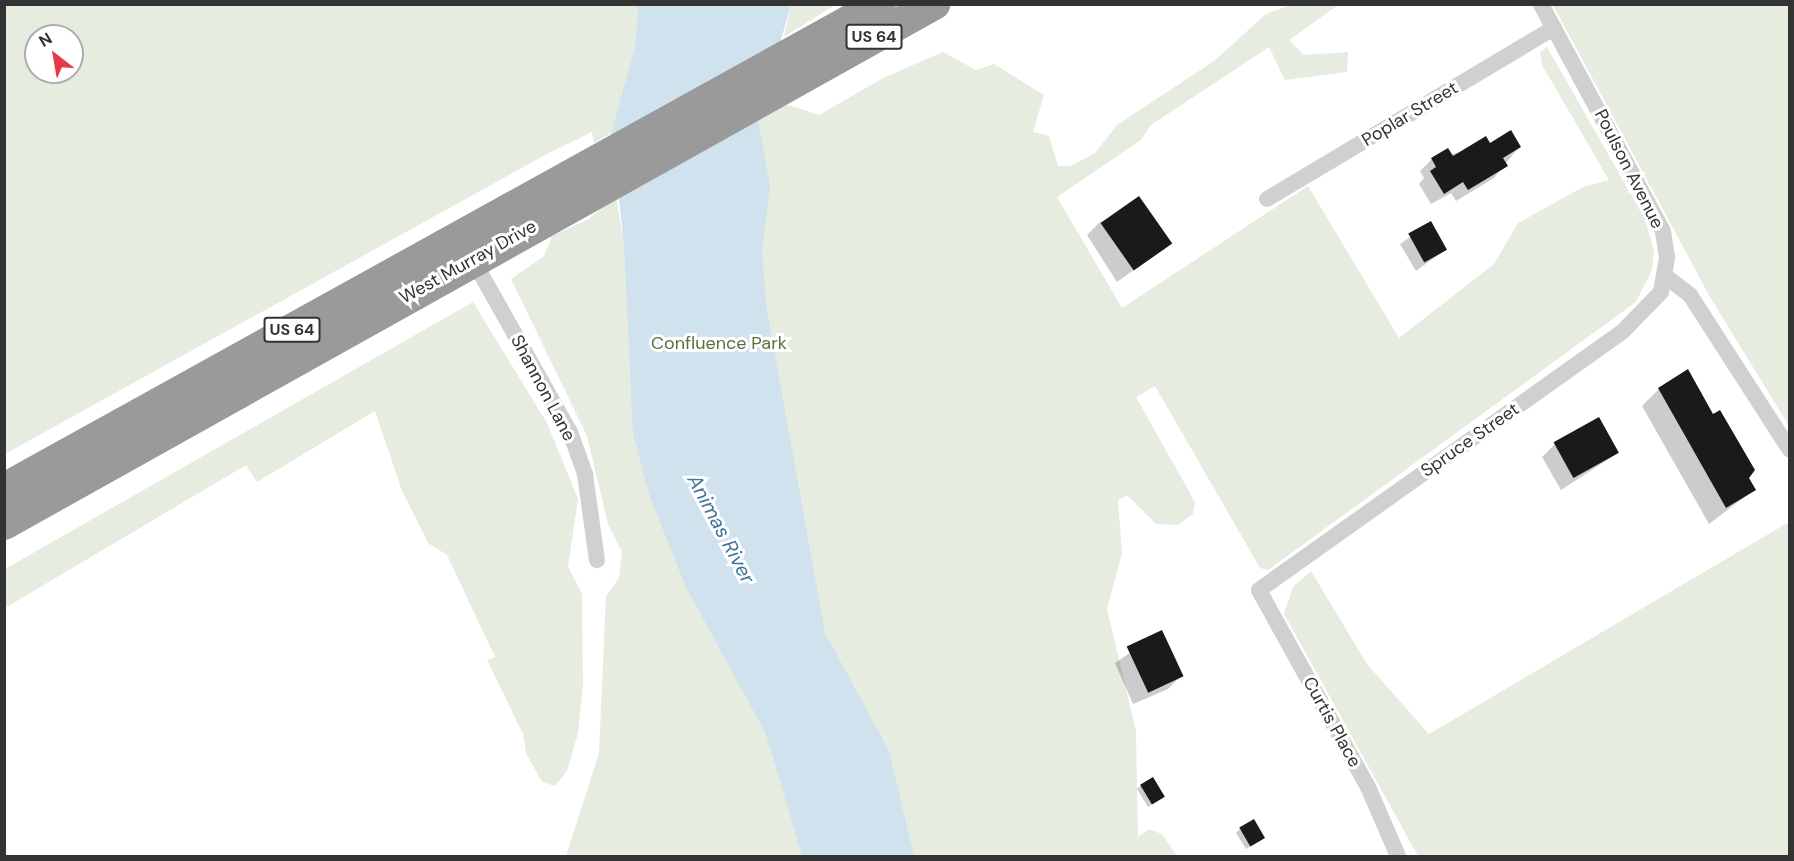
<!DOCTYPE html>
<html>
<head>
<meta charset="utf-8">
<style>
	body { margin:0 }
	#map { position:relative; width:1794px; height:861px; overflow:hidden; background:#fff; font-family:"DM Sans",sans-serif }
	div>[style] { position:absolute }
	.green>* { inset:0; background:#e6ecdf }
	.water>* { inset:0; background:#cfe2ee }
	.shadow>* { inset:0; background:#0003 }
	.building>* { inset:0; background:#1a1a1a; transform-origin:0 0 }
	.street>* { height:16px; margin:-8px; padding:0 8px; transform-origin:8px; border-radius:8px; background:#d0d0d0 }
	.highway>* { height:32px; margin:-16px; padding:0 16px; transform-origin:16px; border-radius:16px; background:#9a9a9a }
	span { translate:-50% -50%; white-space:nowrap; text-align:center; line-height:1.15; -webkit-text-stroke:6px #fff; paint-order:stroke }
	.shield-label span { padding:2px 4px; background:#fff; border:2px solid; border-radius:4px; -webkit-text-stroke-width:0 }
	.shield-label { font-size:16px; color:#333; font-weight:700 }
	.street-label { font-size:18px; color:#333 }
	.park-label { font-size:18px; color:#56703f }
	.water-label { font-size:20px; color:#3f7597; font-style:italic }
	.frame { position:absolute; inset:0; border:6px solid #333; pointer-events:none }
	.north { position:absolute; left:24px; top:24px; width:60px; height:60px; box-sizing:border-box; background:#fff; border:2px solid #adadad; border-radius:50%; rotate:329deg; font-size:16px; font-weight:700; line-height:24px; text-align:center; color:#333 }
	.north::after { content:''; display:block; margin:auto; width:21px; height:27px; background:#e63946; clip-path:polygon(50% 0,100% 100%,50% 72%,0 100%) }
</style>
</head>
<body>
<div id="map">
	<div class="green">
		<div style="clip-path:polygon(1294px 4px,1338px 5px,1289px 40px,1304px 55px,1348px 52px,1347px 72px,1285px 80px,1269px 47px,1151px 125px,1141px 140px,1057px 197px,1122px 308px,1308px 186px,1399px 338px,1494px 264px,1518px 223px,1583px 187px,1609px 180px,1542px 65px,1540px 52px,1547px 47px,1645px 219px,1654px 251px,1652px 270px,1636px 302px,1268px 570px,1260px 568px,1155px 386px,1136px 397px,1195px 502px,1193px 514px,1178px 525px,1156px 524px,1127px 495px,1118px 500px,1122px 553px,1107px 609px,1136px 731px,1138px 837px,1149px 829px,1162px 834px,1177px 856px,566px 856px,599px 753px,606px 596px,619px 578px,622px 552px,608px 524px,587px 436px,511px 279px,544px 256px,552px 236px,589px 219px,616px 196px,622px 232px,758px 119px,785px 104px,819px 115px,883px 78px,943px 52px,976px 70px,994px 64px,1044px 95px,1033px 132px,1049px 136px,1058px 166px,1071px 166px,1095px 153px,1117px 125px,1214px 61px,1266px 14px)"></div>
		<div style="clip-path:polygon(evenodd,5px 5px,638px 5px,635px 46px,611px 133px,594px 143px,592px 132px,545px 155px,5px 454px,5px 5px,36px 36px,72px 36px,72px 72px,36px 72px,36px 36px)"></div>
		<div style="clip-path:polygon(791px 5px,835px 5px,784px 37px)"></div>
		<div style="clip-path:polygon(1553px 5px,1789px 5px,1789px 426px,1710px 297px)"></div>
		<div style="clip-path:polygon(473px 302px,547px 423px,578px 499px,568px 567px,582px 593px,583px 685px,578px 733px,567px 771px,555px 786px,542px 782px,526px 753px,523px 734px,487px 660px,495px 657px,447px 555px,428px 543px,402px 491px,375px 411px,257px 482px,246px 465px,5px 608px,5px 569px)"></div>
		<div style="clip-path:polygon(1789px 522px,1789px 856px,1418px 856px,1284px 614px,1293px 587px,1311px 571px,1367px 664px,1429px 734px)"></div>
	</div>
	<div class="water">
		<div style="clip-path:polygon(638px 5px,791px 5px,758px 119px,770px 186px,762px 249px,766px 305px,825px 633px,889px 751px,914px 856px,802px 856px,766px 734px,686px 587px,650px 497px,633px 434px,624px 243px,611px 133px,635px 46px)"></div>
	</div>
	<div class="shadow">
		<div style="clip-path:polygon(1489px 145px,1519px 147px,1494px 178px,1456px 201px,1451px 193px,1431px 204px,1419px 184px,1424px 178px,1420px 171px,1432px 159px)"></div>
		<div style="clip-path:polygon(1100px 222px,1170px 244px,1117px 282px,1087px 235px)"></div>
		<div style="clip-path:polygon(1430px 223px,1445px 250px,1416px 271px,1400px 244px)"></div>
		<div style="clip-path:polygon(1659px 389px,1754px 490px,1709px 524px,1642px 406px)"></div>
		<div style="clip-path:polygon(1555px 444px,1618px 453px,1561px 490px,1542px 457px)"></div>
		<div style="clip-path:polygon(1161px 632px,1181px 676px,1168px 689px,1133px 704px,1115px 663px)"></div>
		<div style="clip-path:polygon(1141px 785px,1163px 796px,1148px 807px,1137px 789px)"></div>
		<div style="clip-path:polygon(1240px 829px,1260px 841px,1246px 849px,1236px 833px)"></div>
	</div>
	<div class="building">
		<div style="clip-path:polygon(1511px 130px,1521px 147px,1503px 158px,1508px 166px,1468px 190px,1463px 182px,1444px 194px,1430px 171px,1436px 167px,1431px 158px,1448px 148px,1453px 156px,1486px 136px,1490px 143px)"></div>
		<div style="left:1139px;top:196px;width:58px;height:47px;rotate:55deg"></div>
		<div style="left:1431px;top:221px;width:33px;height:26px;rotate:61deg"></div>
		<div style="clip-path:polygon(1688px 369px,1713px 414px,1720px 410px,1755px 470px,1749px 478px,1756px 490px,1726px 508px,1658px 388px)"></div>
		<div style="left:1599px;top:417px;width:41px;height:52px;rotate:61deg"></div>
		<div style="left:1162px;top:630px;width:51px;height:39px;rotate:65deg"></div>
		<div style="left:1153px;top:777px;width:23px;height:15px;rotate:59deg"></div>
		<div style="left:1254px;top:819px;width:22px;height:17px;rotate:60deg"></div>
	</div>
	<div class="street">
		<div style="left:1267px;top:199px;width:334px;rotate:-30.8deg"></div>
		<div style="left:473px;top:260px;width:197px;rotate:60.6deg"></div>
		<div style="left:570px;top:432px;width:45px;rotate:70.3deg"></div>
		<div style="left:585px;top:474px;width:87px;rotate:82.1deg"></div>
		<div style="left:1665px;top:276px;width:31px;rotate:37deg"></div>
		<div style="left:1690px;top:295px;width:184px;rotate:57.2deg"></div>
		<div style="left:1398px;top:856px;width:75px;rotate:-113.5deg"></div>
		<div style="left:1368px;top:787px;width:225px;rotate:-119deg"></div>
		<div style="left:1259px;top:590px;width:447px;rotate:-35.4deg"></div>
		<div style="left:1623px;top:331px;width:54px;rotate:-45.7deg"></div>
		<div style="left:1661px;top:292px;width:36px;rotate:-80deg"></div>
		<div style="left:1667px;top:257px;width:26px;rotate:-99deg"></div>
		<div style="left:1663px;top:231px;width:258px;rotate:-118.3deg"></div>
	</div>
	<div class="highway">
		<div style="left:4px;top:489px;width:1001px;rotate:-28.97deg"></div>
		<div style="left:4px;top:524px;width:1066px;rotate:-29.21deg"></div>
	</div>
	<div class="shield-label">
		<span style="left:874px;top:37px">US 64</span>
		<span style="left:292px;top:330px">US 64</span>
	</div>
	<div class="street-label">
		<span style="left:1410px;top:114px;rotate:-31deg">Poplar Street</span>
		<span style="left:1629px;top:169px;rotate:63deg">Poulson Avenue</span>
		<span style="left:468px;top:262px;rotate:-29deg">West Murray Drive</span>
		<span style="left:543px;top:388px;rotate:62deg">Shannon Lane</span>
		<span style="left:1470px;top:440px;rotate:-35deg">Spruce Street</span>
		<span style="left:1332px;top:722px;rotate:61deg">Curtis Place</span>
	</div>
	<div class="park-label">
		<span style="left:719px;top:343px">Confluence Park</span>
	</div>
	<div class="water-label">
		<span style="left:721px;top:529px;rotate:62deg">Animas River</span>
	</div>
	<div class="frame"></div>
	<div class="north">N</div>
</div>
</body>
</html>
